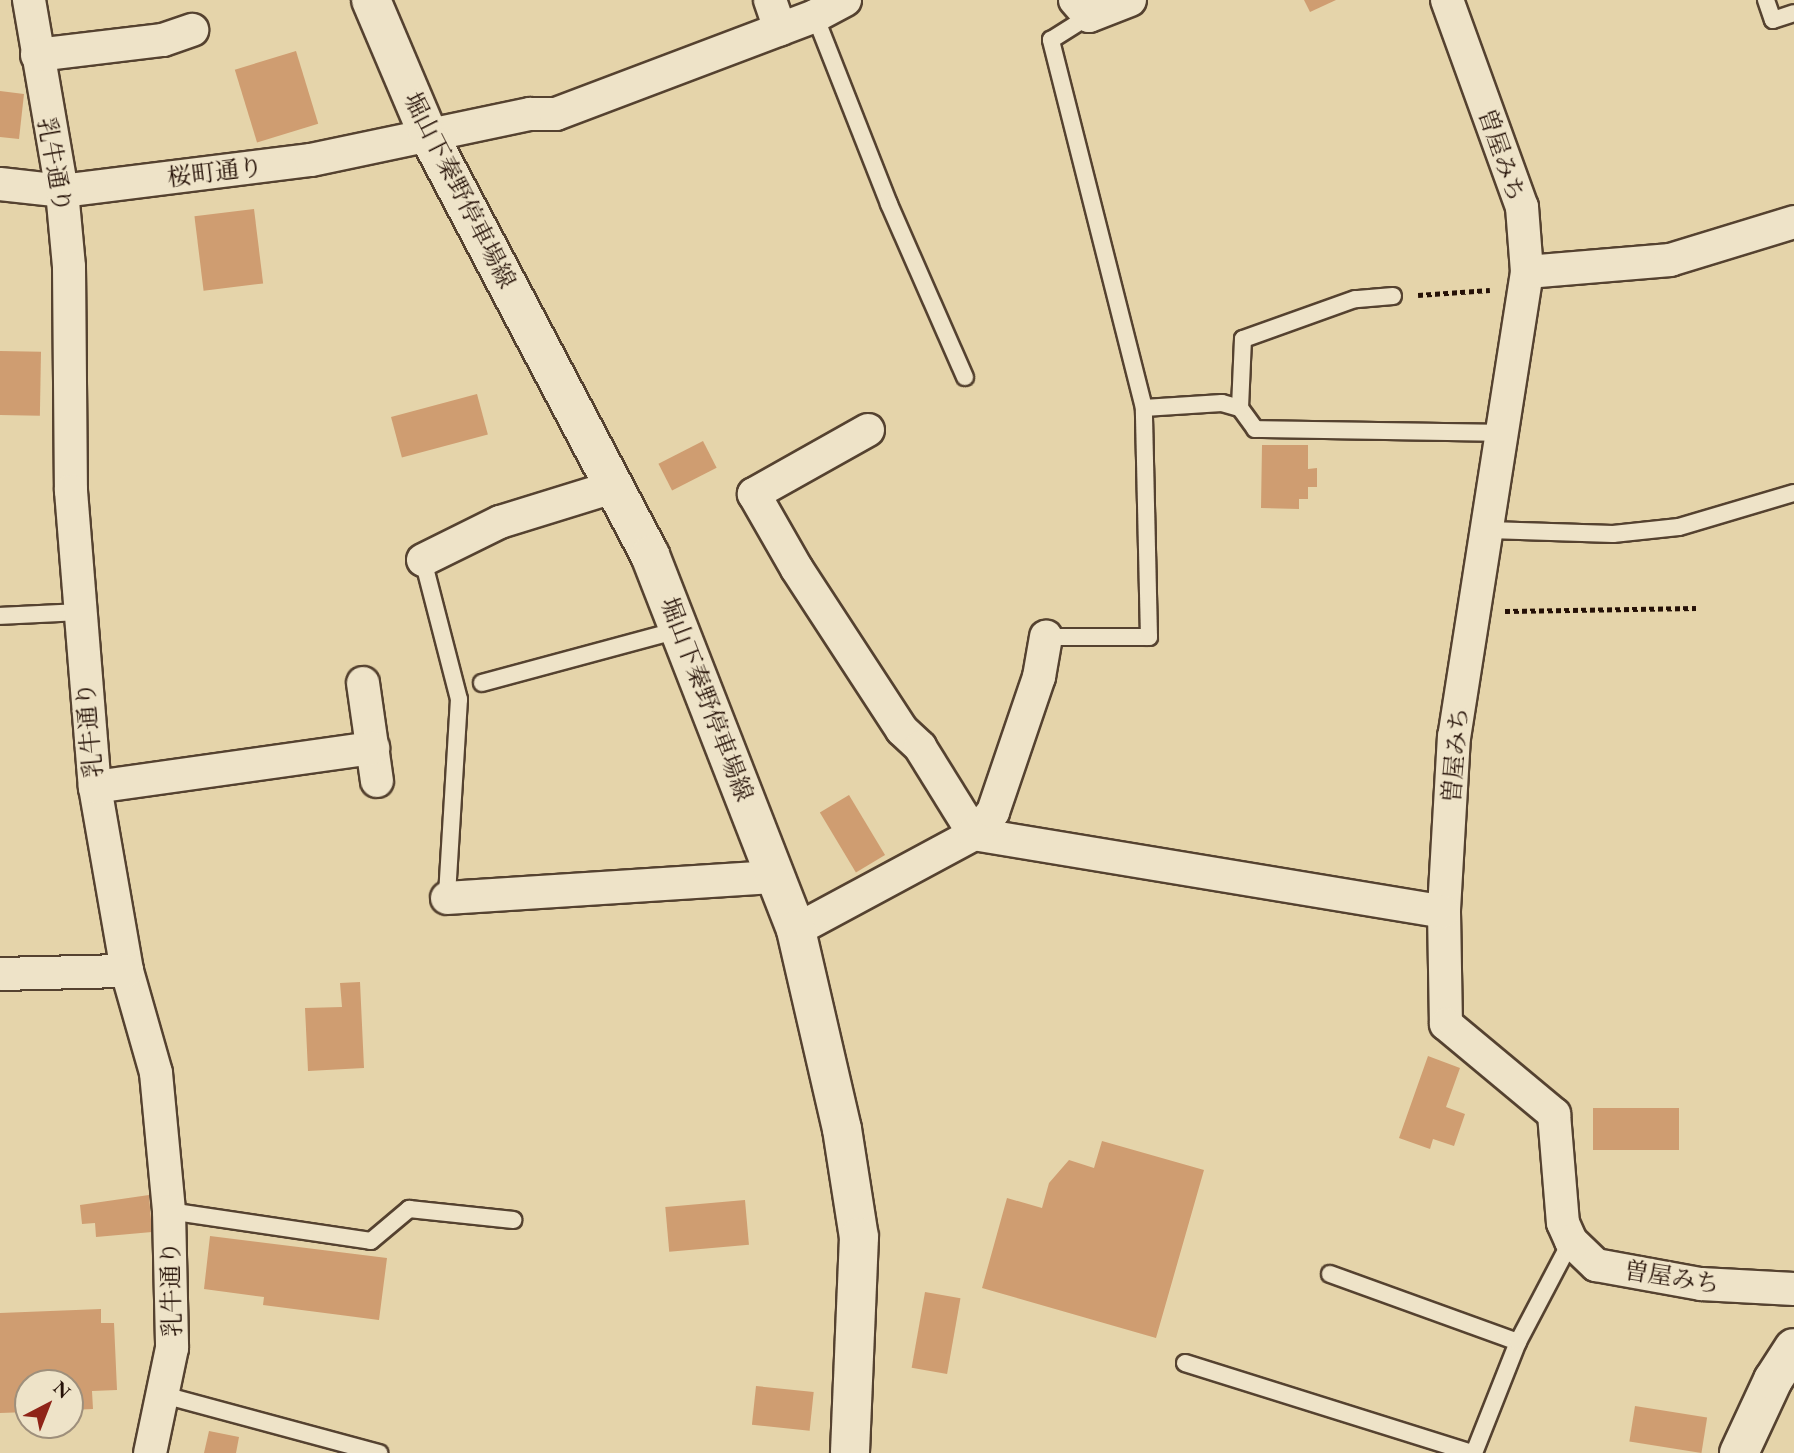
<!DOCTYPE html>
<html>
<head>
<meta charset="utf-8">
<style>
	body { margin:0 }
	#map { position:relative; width:1794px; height:1453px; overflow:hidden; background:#e5d4aa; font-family:"EB Garamond","Noto Serif JP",serif }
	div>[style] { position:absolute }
	.building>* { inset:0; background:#cf9d71; transform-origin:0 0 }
	.path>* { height:4.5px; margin-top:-2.25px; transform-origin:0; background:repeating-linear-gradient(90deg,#251107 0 5px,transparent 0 8.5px) }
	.roads { filter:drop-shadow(2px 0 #554230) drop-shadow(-2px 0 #554230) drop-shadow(0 2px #554230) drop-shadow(0 -2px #554230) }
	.lane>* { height:16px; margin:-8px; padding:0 8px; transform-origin:8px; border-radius:8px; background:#eee3c8 }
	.street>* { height:32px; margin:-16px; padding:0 16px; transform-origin:16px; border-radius:16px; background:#eee3c8 }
	.secondary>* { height:38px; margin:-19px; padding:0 19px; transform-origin:19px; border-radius:19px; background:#eee3c8 }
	span { translate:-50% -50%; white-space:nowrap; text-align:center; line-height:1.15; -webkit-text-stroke:5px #eee3c8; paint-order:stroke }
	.street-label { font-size:24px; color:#251107 }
	.north { position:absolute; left:14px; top:1369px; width:70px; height:70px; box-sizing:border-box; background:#eee3c8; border:2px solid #9e8f7b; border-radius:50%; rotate:42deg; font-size:19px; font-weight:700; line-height:28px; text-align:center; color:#251107 }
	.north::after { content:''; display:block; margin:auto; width:24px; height:32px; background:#8f2418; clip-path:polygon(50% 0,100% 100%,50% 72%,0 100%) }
</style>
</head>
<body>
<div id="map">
	<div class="building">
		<div style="clip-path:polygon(1304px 0,1336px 0,1310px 12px)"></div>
		<div style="left:296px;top:51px;width:76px;height:64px;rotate:73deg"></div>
		<div style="clip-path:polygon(0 91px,24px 94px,19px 139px,0 137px)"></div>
		<div style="left:254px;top:209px;width:75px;height:60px;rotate:83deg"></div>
		<div style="left:0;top:351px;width:41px;height:64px;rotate:1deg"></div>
		<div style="left:477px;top:394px;width:42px;height:89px;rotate:75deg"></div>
		<div style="left:703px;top:441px;width:30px;height:50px;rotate:63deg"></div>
		<div style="clip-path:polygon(1262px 445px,1308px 445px,1308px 469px,1317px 468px,1317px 487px,1308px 487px,1308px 499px,1299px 499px,1299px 509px,1261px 508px)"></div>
		<div style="left:849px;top:795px;width:70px;height:34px;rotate:59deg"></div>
		<div style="clip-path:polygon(360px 982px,364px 1068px,308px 1071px,305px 1008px,342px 1007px,340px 983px)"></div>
		<div style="clip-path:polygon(1428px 1056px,1460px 1068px,1446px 1107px,1465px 1114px,1454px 1146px,1433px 1139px,1430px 1149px,1399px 1138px)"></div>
		<div style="left:1593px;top:1108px;width:86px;height:42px"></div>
		<div style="clip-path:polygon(1102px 1141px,1204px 1170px,1156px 1338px,982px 1288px,1007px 1198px,1042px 1208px,1049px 1183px,1069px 1160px,1094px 1168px)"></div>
		<div style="clip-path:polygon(149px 1195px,152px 1232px,96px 1237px,95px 1223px,82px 1224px,80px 1205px)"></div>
		<div style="left:745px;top:1200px;width:45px;height:80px;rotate:85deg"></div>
		<div style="clip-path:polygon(210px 1236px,387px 1258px,379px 1320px,263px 1305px,264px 1297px,204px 1289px)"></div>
		<div style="left:925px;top:1292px;width:36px;height:77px;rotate:10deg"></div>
		<div style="clip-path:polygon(101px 1309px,101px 1323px,114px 1323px,117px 1390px,92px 1391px,93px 1409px,70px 1410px,70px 1383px,28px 1383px,28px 1412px,0 1413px,0 1313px)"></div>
		<div style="left:756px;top:1386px;width:58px;height:39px;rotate:6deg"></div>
		<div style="left:1635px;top:1406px;width:73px;height:36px;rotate:9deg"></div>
		<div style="clip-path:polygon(209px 1431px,239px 1437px,236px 1453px,204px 1453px)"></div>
	</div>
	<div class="path">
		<div style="left:1418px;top:295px;width:72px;rotate:-4deg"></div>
		<div style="left:1505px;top:611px;width:191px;rotate:-0.9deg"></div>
	</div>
	<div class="roads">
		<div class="lane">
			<div style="left:1766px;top:0;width:21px;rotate:71deg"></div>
			<div style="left:1773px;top:20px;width:22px;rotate:-18deg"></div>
			<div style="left:815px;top:16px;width:202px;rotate:68.5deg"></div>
			<div style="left:889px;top:204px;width:189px;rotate:66.3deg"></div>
			<div style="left:1393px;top:296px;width:38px;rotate:175deg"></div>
			<div style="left:1355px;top:299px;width:119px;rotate:160.3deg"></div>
			<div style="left:1243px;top:339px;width:69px;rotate:92.5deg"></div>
			<div style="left:1240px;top:408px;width:26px;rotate:54deg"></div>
			<div style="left:1255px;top:429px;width:246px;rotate:0.9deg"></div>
			<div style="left:1144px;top:408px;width:78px;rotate:-3.7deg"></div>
			<div style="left:1222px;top:403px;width:19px;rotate:16deg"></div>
			<div style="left:1489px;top:530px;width:124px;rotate:1.8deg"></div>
			<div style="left:1613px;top:534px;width:66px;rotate:-6.1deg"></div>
			<div style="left:1679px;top:527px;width:120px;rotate:-16.5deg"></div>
			<div style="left:423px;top:560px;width:144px;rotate:75.5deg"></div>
			<div style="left:459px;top:699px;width:199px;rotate:93.5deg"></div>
			<div style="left:0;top:616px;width:78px;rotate:-2.9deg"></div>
			<div style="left:1046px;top:637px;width:103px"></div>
			<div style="left:1149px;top:637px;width:229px;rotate:-91.3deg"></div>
			<div style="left:1144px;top:408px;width:380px;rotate:-104.2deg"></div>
			<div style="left:1051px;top:40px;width:45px;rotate:-32.3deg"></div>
			<div style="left:482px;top:683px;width:204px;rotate:-15.1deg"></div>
			<div style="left:169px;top:1211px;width:204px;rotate:8.4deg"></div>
			<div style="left:371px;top:1241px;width:50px;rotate:-40.1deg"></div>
			<div style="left:409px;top:1209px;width:105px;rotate:6deg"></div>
			<div style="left:1330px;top:1274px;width:200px;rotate:19.9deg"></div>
			<div style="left:1185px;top:1363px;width:301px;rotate:17.4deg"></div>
			<div style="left:164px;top:1395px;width:223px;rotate:15.1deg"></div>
			<div style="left:1474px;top:1453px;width:119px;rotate:-68.4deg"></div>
			<div style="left:1518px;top:1342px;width:114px;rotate:-62.3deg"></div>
		</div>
		<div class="street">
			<div style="left:29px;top:0;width:194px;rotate:80.2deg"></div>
			<div style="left:62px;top:191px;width:76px;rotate:84.7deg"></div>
			<div style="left:69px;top:267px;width:224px;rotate:89.5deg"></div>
			<div style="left:71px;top:491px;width:297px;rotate:85.4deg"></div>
			<div style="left:95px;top:787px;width:187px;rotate:80.1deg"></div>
			<div style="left:127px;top:971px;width:106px;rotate:74.1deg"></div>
			<div style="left:156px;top:1073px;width:139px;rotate:84.6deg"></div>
			<div style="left:169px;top:1211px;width:137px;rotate:88.7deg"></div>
			<div style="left:172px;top:1348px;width:107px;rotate:101.8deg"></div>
			<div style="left:770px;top:0;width:31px;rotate:71deg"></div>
			<div style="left:1075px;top:0;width:21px;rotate:49deg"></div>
			<div style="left:1089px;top:16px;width:44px;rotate:-21.3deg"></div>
			<div style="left:1447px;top:0;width:220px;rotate:70.1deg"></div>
			<div style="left:1522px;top:207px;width:65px;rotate:85.6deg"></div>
			<div style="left:1527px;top:272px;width:470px;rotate:98.9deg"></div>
			<div style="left:1454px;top:736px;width:176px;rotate:93.3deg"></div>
			<div style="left:1444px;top:912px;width:112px;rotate:89deg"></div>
			<div style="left:1446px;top:1024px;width:141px;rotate:39.8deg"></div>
			<div style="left:1554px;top:1114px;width:109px;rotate:85.3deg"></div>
			<div style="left:1563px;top:1223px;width:20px;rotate:66deg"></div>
			<div style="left:1571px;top:1241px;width:35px;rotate:44deg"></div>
			<div style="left:1596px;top:1265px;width:107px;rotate:10.3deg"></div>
			<div style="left:1701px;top:1284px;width:93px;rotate:3.1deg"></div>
			<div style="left:37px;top:55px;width:127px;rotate:-6.8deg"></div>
			<div style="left:163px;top:40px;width:31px;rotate:-19deg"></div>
			<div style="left:0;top:184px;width:62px;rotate:6.4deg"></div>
			<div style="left:62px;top:191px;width:251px;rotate:-7.1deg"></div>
			<div style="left:311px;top:160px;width:224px;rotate:-11.9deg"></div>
			<div style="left:530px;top:114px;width:26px"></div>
			<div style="left:556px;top:114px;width:277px;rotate:-20.7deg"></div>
			<div style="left:815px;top:16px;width:34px;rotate:-28deg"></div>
			<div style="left:1527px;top:272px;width:144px;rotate:-4.8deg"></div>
			<div style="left:1670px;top:260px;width:130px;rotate:-17deg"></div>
			<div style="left:868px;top:430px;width:131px;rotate:150.7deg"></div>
			<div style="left:754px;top:494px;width:86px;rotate:60.2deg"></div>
			<div style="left:797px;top:569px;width:192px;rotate:56.9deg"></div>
			<div style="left:902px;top:730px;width:25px;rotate:43deg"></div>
			<div style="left:920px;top:747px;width:102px;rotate:58.2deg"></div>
			<div style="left:423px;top:560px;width:86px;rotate:-26.3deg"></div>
			<div style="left:500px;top:522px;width:121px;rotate:-17.2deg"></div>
			<div style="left:363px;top:683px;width:99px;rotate:81.9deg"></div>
			<div style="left:95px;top:787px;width:281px;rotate:-8deg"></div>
			<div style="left:974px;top:834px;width:476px;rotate:9.4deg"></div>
			<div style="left:447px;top:898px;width:330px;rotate:-3.7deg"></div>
			<div style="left:796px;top:930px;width:202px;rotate:-28.3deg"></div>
			<div style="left:974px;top:834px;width:29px;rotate:-49deg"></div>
			<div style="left:993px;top:812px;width:143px;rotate:-71.2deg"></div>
			<div style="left:1039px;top:677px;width:41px;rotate:-80.1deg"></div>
			<div style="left:0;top:974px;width:127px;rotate:-1.4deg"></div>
		</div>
		<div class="secondary">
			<div style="left:371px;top:0;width:146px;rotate:67deg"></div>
			<div style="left:428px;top:134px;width:476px;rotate:62.2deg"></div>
			<div style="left:650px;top:555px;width:402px;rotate:68.7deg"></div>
			<div style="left:796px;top:930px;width:204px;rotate:77deg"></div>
			<div style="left:842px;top:1129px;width:109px;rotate:81.1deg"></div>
			<div style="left:859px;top:1237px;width:216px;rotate:92.4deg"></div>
			<div style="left:1739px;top:1453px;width:81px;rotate:-65deg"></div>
			<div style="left:1773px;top:1380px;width:38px;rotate:-57deg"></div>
		</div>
	</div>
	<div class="street-label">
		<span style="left:1502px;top:155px;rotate:71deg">曽屋みち</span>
		<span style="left:55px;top:165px;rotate:80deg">乳牛通り</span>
		<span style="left:215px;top:172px;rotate:-7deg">桜町通り</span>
		<span style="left:460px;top:190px;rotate:63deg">堀山下秦野停車場線</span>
		<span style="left:707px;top:699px;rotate:69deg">堀山下秦野停車場線</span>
		<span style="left:89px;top:730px;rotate:-95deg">乳牛通り</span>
		<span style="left:1455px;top:755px;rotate:-85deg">曽屋みち</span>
		<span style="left:1672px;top:1277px;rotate:9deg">曽屋みち</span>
		<span style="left:171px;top:1289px;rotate:-91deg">乳牛通り</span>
	</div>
	<div class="north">N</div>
</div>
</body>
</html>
